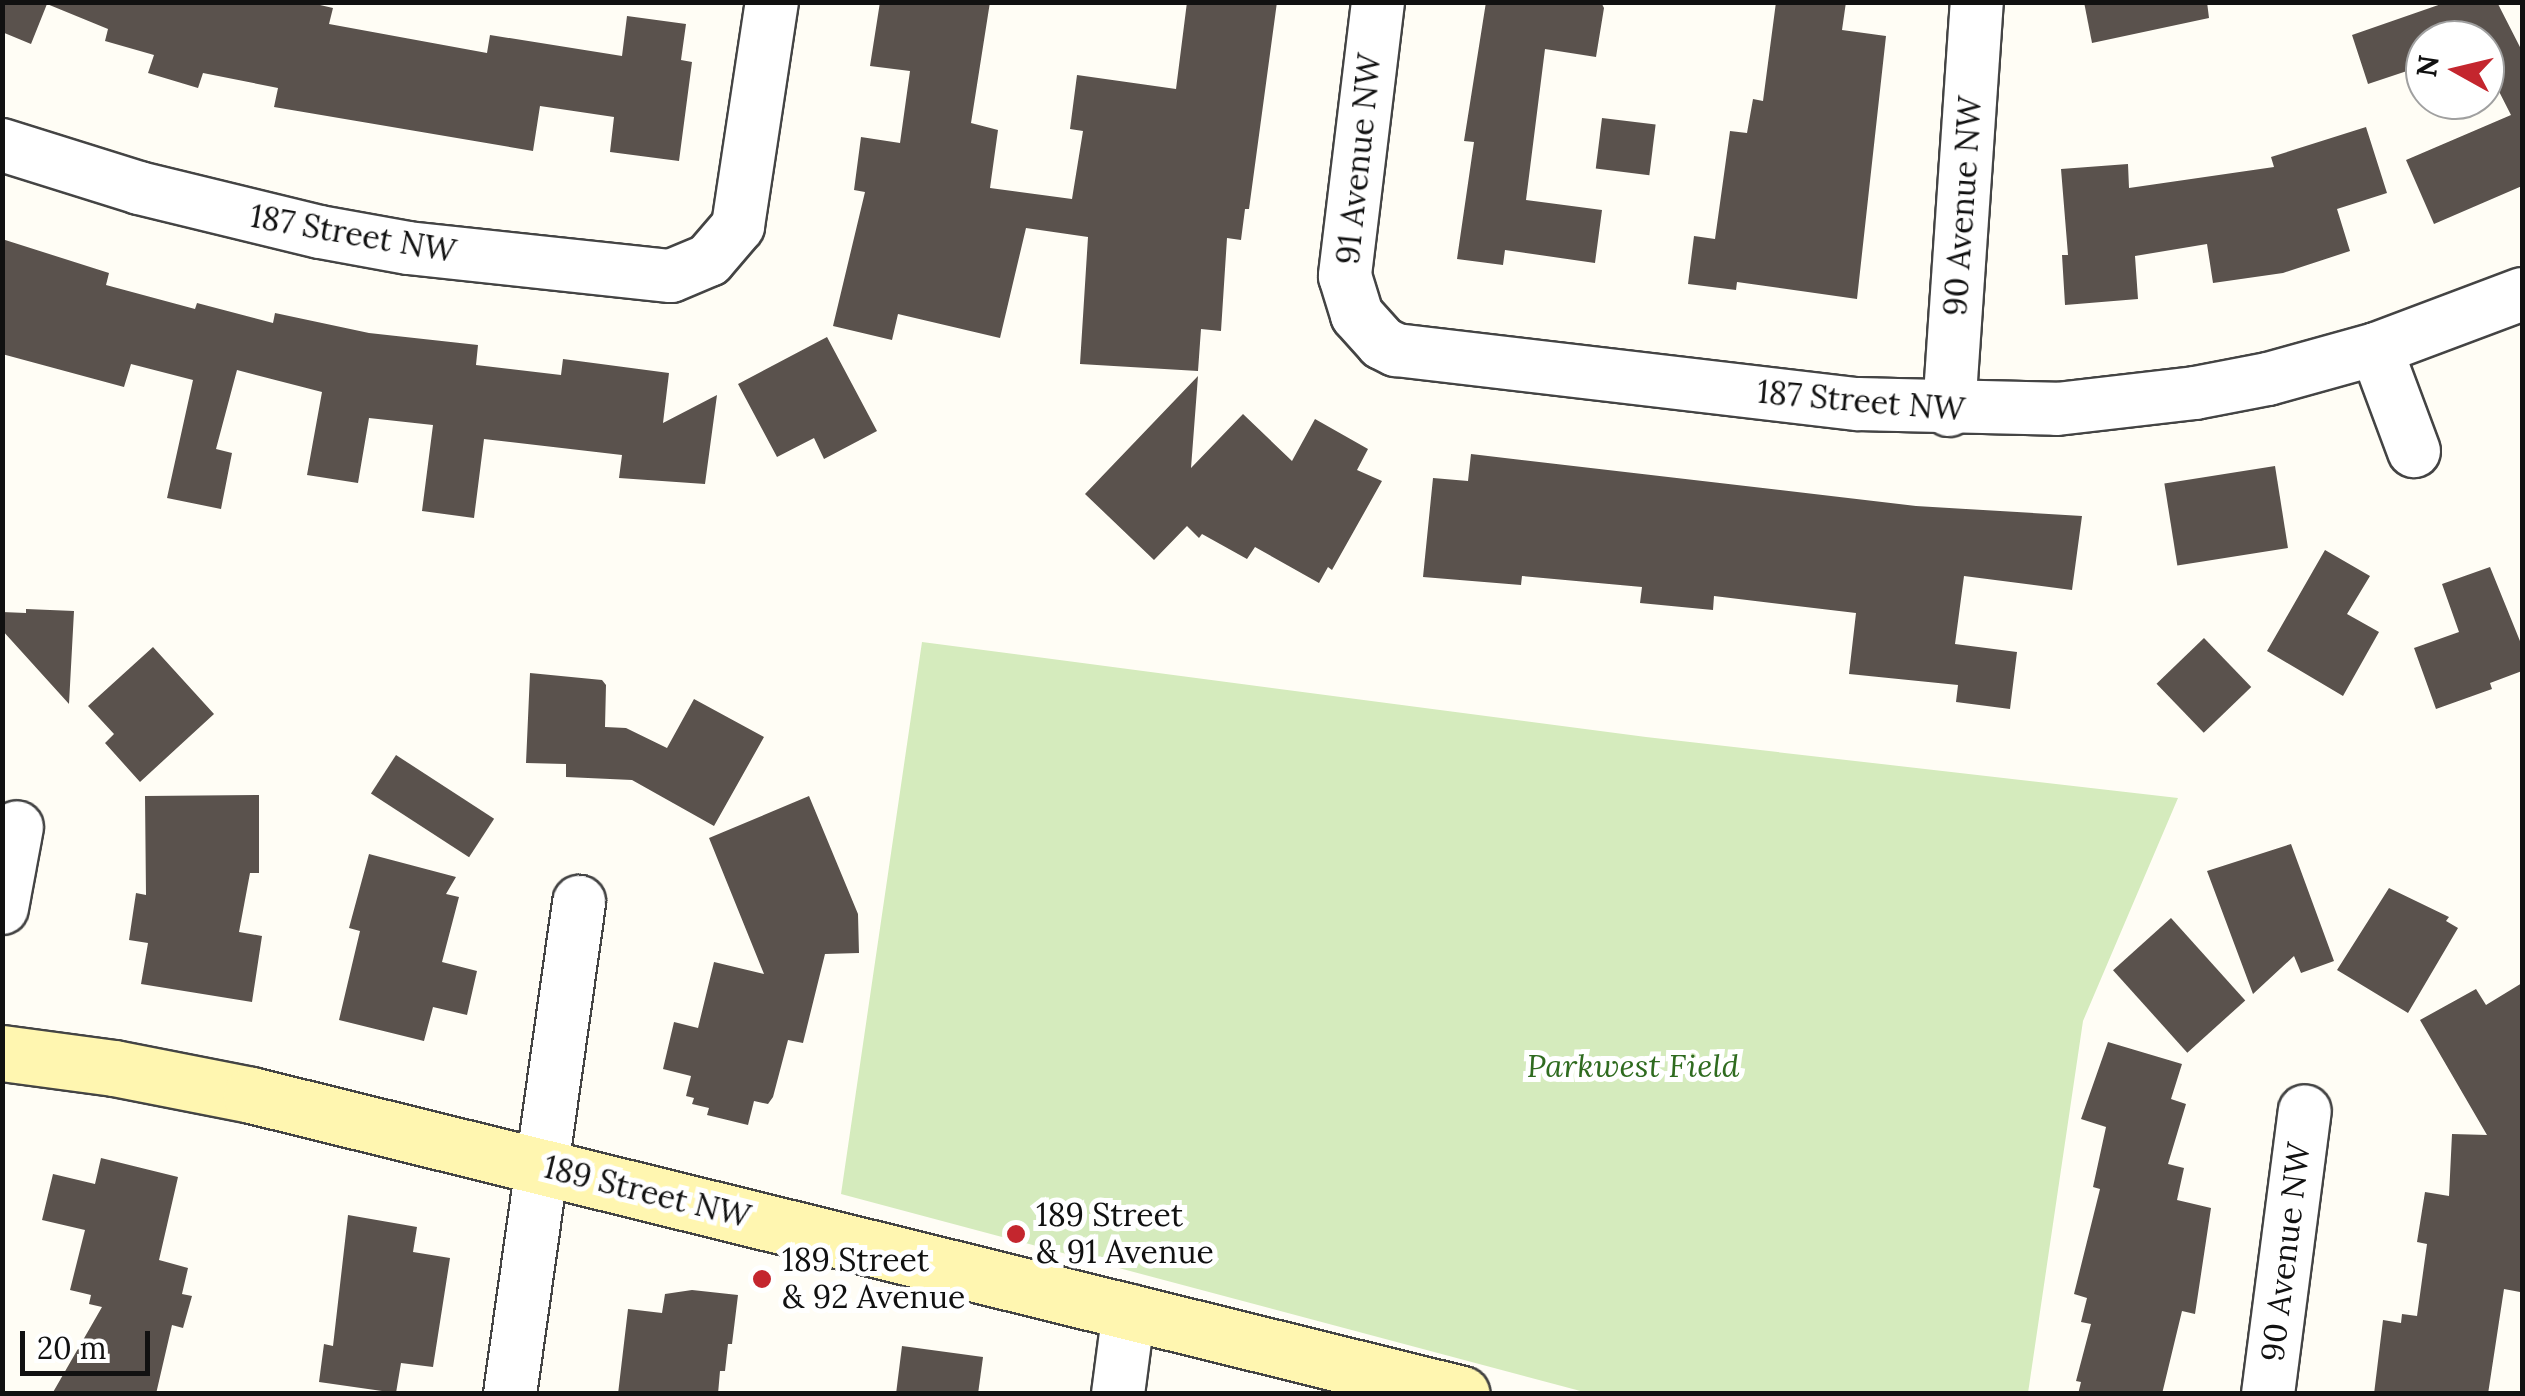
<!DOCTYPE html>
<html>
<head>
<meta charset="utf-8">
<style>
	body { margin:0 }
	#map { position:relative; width:2525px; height:1396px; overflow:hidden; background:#fffdf5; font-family:Lora,serif }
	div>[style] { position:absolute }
	.green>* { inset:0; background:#d5ebbd }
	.building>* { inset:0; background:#5a524d; transform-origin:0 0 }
	.roads { filter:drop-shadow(2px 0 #444) drop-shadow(-2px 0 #444) drop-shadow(0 2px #444) drop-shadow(0 -2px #444) }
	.street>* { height:52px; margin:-26px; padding:0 26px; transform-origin:26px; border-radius:26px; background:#fff }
	.secondary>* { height:55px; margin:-27.5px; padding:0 27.5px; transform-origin:27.5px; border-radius:27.5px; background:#fff6b0 }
	.dots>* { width:28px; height:28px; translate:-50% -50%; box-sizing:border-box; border:5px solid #fff; border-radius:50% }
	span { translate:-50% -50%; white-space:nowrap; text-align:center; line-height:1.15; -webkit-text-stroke:10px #fff; paint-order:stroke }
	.street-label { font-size:32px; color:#111 }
	.park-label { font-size:32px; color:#2f6b1f; font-style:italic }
	.poi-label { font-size:32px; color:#111 }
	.left { translate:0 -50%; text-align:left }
	.frame { position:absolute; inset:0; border:5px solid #111; pointer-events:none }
	.north { position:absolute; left:2405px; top:20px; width:100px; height:100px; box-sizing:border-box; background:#fff; border:2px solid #a0a0a0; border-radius:50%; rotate:278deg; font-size:28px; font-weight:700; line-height:40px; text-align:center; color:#111 }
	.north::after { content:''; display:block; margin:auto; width:35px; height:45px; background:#c4262e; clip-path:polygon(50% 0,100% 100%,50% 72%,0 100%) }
	.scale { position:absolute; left:20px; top:1331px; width:130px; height:45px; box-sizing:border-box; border:5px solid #111; border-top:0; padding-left:12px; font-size:30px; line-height:35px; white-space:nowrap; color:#111; -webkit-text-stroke:8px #fff; paint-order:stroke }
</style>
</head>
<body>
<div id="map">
	<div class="green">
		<div style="clip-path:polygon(922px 642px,1646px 737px,2178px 798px,2083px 1021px,2028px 1393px,1588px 1393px,841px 1194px)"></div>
	</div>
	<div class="building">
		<div style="clip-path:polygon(2px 2px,307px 2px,333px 8px,329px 24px,487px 53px,490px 35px,622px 56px,627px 16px,686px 24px,681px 60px,692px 62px,679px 161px,610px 152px,614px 117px,540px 106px,533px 151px,274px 107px,278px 88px,203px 73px,198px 88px,148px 73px,154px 55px,105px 41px,108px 29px,47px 4px,31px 44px,2px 32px)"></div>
		<div style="clip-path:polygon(880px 2px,990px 2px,971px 123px,998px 130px,990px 188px,1072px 199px,1083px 131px,1070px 129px,1077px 75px,1176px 89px,1187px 2px,1277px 2px,1249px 209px,1245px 209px,1241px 240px,1227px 238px,1221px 331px,1201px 329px,1198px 371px,1080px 364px,1088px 237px,1026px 228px,1000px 338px,898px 314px,892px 340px,833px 326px,865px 192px,854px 190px,861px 137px,900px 143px,910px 71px,870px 66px)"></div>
		<div style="clip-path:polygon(1486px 2px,1601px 2px,1604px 8px,1596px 57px,1545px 49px,1526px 200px,1602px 210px,1595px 263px,1505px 250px,1503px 265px,1457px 259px,1474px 142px,1464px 141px)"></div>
		<div style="clip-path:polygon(1776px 2px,1846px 2px,1842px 30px,1886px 36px,1857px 299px,1737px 282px,1736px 290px,1688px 284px,1694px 236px,1715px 239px,1730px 131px,1747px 133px,1753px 99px,1763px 101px)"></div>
		<div style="clip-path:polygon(2084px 2px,2207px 2px,2209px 18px,2092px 43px)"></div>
		<div style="clip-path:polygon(2447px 2px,2497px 2px,2522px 51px,2522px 186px,2434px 224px,2406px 160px,2511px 115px,2485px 64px,2485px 40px,2425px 40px,2425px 65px,2368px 84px,2352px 35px)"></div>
		<div style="left:1602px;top:118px;width:54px;height:51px;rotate:7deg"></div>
		<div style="clip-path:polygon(2366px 127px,2387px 193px,2337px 209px,2350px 251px,2283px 273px,2213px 283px,2207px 244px,2135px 256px,2138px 299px,2065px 305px,2062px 255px,2068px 255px,2061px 169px,2128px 164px,2129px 188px,2274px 167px,2271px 157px)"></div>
		<div style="clip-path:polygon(2px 239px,109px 273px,106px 285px,195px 309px,197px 303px,273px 323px,275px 313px,369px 333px,478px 345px,476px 365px,561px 375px,563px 359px,669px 373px,663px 423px,717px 395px,705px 484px,619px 478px,622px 455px,484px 439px,474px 518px,422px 511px,433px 425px,369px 418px,358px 483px,307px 475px,322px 392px,237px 370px,216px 449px,232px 453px,221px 509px,167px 498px,193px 380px,131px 364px,124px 387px,2px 354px)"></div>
		<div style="clip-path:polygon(827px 337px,877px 431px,824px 459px,814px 438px,777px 457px,738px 384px)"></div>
		<div style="clip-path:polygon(1198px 376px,1191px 468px,1243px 414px,1292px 461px,1315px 419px,1368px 449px,1357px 470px,1382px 481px,1332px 570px,1328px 567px,1319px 583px,1255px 547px,1247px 559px,1202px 534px,1199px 538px,1187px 526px,1154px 560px,1085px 494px)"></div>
		<div style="clip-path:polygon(1471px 454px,1916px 506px,2082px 516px,2072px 590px,1964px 576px,1955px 644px,2017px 652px,2010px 709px,1956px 702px,1958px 685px,1849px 674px,1856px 613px,1714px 596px,1713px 610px,1640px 603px,1642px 587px,1522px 576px,1521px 585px,1423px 577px,1433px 478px,1468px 481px)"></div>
		<div style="left:2275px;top:466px;width:83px;height:112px;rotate:81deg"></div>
		<div style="clip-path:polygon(2325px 550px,2370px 576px,2347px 614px,2379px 632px,2343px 696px,2267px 651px)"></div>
		<div style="clip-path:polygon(2490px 567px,2522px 646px,2522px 671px,2490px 683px,2492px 689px,2436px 709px,2414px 648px,2459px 632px,2442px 584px)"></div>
		<div style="clip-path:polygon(26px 609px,74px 611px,69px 704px,2px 630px,2px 612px,26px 613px)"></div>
		<div style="left:2204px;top:638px;width:68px;height:66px;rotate:46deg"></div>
		<div style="clip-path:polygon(153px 647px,214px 714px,140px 782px,105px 743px,114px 734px,88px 706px)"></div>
		<div style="clip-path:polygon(530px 673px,602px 680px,606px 685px,605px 727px,626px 728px,667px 748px,694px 699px,764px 737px,714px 826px,632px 780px,566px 777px,566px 764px,526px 763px)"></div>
		<div style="left:396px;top:755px;width:117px;height:46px;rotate:33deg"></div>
		<div style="clip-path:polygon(259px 795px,259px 873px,250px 873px,239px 932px,262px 936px,252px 1002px,141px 984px,148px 943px,129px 940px,136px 893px,146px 895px,145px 796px)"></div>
		<div style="clip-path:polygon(809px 796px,858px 914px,859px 953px,825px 954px,803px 1043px,788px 1040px,773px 1097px,768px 1104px,754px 1101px,748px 1125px,707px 1115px,709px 1108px,692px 1104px,694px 1098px,686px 1096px,691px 1076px,663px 1069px,674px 1022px,698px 1028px,714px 962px,764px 974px,709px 838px)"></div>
		<div style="clip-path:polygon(2291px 844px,2334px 961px,2301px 973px,2294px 956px,2253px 994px,2207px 871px)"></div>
		<div style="clip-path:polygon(369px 854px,456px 877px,446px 894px,459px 897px,442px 962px,477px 971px,467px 1015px,433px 1007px,424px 1041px,339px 1020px,360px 931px,349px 928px)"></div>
		<div style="clip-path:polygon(2389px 888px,2449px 917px,2446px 921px,2458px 928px,2408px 1013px,2337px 970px)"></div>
		<div style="left:2171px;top:918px;width:111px;height:78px;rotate:48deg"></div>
		<div style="clip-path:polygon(2522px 983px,2522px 1271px,2520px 1292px,2504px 1289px,2488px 1394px,2374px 1394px,2383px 1320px,2401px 1323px,2402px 1314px,2417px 1316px,2427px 1244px,2417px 1242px,2425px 1192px,2449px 1196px,2452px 1134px,2487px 1135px,2420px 1020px,2476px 989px,2486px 1005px)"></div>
		<div style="clip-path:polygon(2108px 1042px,2182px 1064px,2171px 1099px,2186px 1104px,2168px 1164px,2184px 1168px,2177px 1200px,2211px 1208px,2195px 1314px,2182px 1311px,2162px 1394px,2078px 1394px,2081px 1382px,2076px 1381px,2091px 1324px,2081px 1322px,2087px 1298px,2074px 1294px,2100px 1189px,2093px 1187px,2106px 1127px,2081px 1119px)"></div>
		<div style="clip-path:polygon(101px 1158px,178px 1177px,159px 1260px,188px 1268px,182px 1294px,192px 1296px,183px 1328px,172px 1325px,156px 1394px,52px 1394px,102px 1307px,89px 1304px,91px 1295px,70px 1290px,85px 1230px,42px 1220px,53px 1174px,95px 1184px)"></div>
		<div style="clip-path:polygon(348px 1215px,417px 1227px,413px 1252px,450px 1258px,433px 1367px,401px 1363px,396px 1393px,319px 1382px,324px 1344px,333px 1346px)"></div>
		<div style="clip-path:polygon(692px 1290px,738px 1295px,732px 1344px,728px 1344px,725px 1371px,720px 1371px,718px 1394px,618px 1394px,628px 1309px,662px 1313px,665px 1294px)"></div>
		<div style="clip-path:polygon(902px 1346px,983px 1357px,978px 1394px,896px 1394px)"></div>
	</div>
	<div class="roads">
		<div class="street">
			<div style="left:1378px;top:2px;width:276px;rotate:96.9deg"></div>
			<div style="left:1345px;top:276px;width:41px;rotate:72.9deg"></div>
			<div style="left:1357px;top:315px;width:38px;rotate:48deg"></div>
			<div style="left:1382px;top:343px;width:16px;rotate:27deg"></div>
			<div style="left:1396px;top:350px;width:465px;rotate:6.7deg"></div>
			<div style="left:1858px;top:404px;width:199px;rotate:1.4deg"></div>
			<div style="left:2057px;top:409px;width:139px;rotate:-6.6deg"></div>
			<div style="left:2195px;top:393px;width:74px;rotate:-10.9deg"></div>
			<div style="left:2268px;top:379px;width:112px;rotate:-15.5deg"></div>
			<div style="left:2376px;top:349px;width:156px;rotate:-20.6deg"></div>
			<div style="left:2px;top:145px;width:144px;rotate:17.4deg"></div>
			<div style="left:139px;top:188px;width:186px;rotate:13.7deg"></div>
			<div style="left:320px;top:232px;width:89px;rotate:10.3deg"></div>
			<div style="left:408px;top:248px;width:264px;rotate:6.1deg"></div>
			<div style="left:671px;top:276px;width:41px;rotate:-22.8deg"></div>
			<div style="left:709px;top:260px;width:45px;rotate:-49.5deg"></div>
			<div style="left:738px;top:226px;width:227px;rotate:-81.4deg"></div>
			<div style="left:2376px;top:349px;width:109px;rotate:69.6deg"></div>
			<div style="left:1949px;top:410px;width:409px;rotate:-86.1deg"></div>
			<div style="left:2px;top:908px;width:82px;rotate:-79.5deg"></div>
			<div style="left:510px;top:1394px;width:497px;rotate:-82deg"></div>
			<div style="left:1118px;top:1394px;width:84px;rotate:-82.5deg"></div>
			<div style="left:2268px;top:1394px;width:285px;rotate:-82.6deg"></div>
		</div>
		<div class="secondary">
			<div style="left:2px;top:1053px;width:113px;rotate:7.6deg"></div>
			<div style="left:114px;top:1068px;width:140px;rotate:11.1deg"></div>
			<div style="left:251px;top:1095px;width:1247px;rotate:13.87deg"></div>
		</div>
	</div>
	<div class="dots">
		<div style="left:1016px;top:1234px;background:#c4262e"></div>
		<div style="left:762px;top:1279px;background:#c4262e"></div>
	</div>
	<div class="street-label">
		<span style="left:1359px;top:159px;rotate:-84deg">91 Avenue NW</span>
		<span style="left:1963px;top:206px;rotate:-86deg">90 Avenue NW</span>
		<span style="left:353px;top:234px;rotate:10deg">187 Street NW</span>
		<span style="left:1861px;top:401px;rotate:5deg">187 Street NW</span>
		<span style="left:647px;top:1192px;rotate:14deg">189 Street NW</span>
		<span style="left:2286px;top:1252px;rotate:-83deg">90 Avenue NW</span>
	</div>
	<div class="park-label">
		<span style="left:1633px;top:1066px">Parkwest Field</span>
	</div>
	<div class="poi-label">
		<span class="left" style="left:1036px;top:1234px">189 Street<br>&amp; 91 Avenue</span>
		<span class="left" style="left:782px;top:1279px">189 Street<br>&amp; 92 Avenue</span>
	</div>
	<div class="frame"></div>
	<div class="north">N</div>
	<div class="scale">20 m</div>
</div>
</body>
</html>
